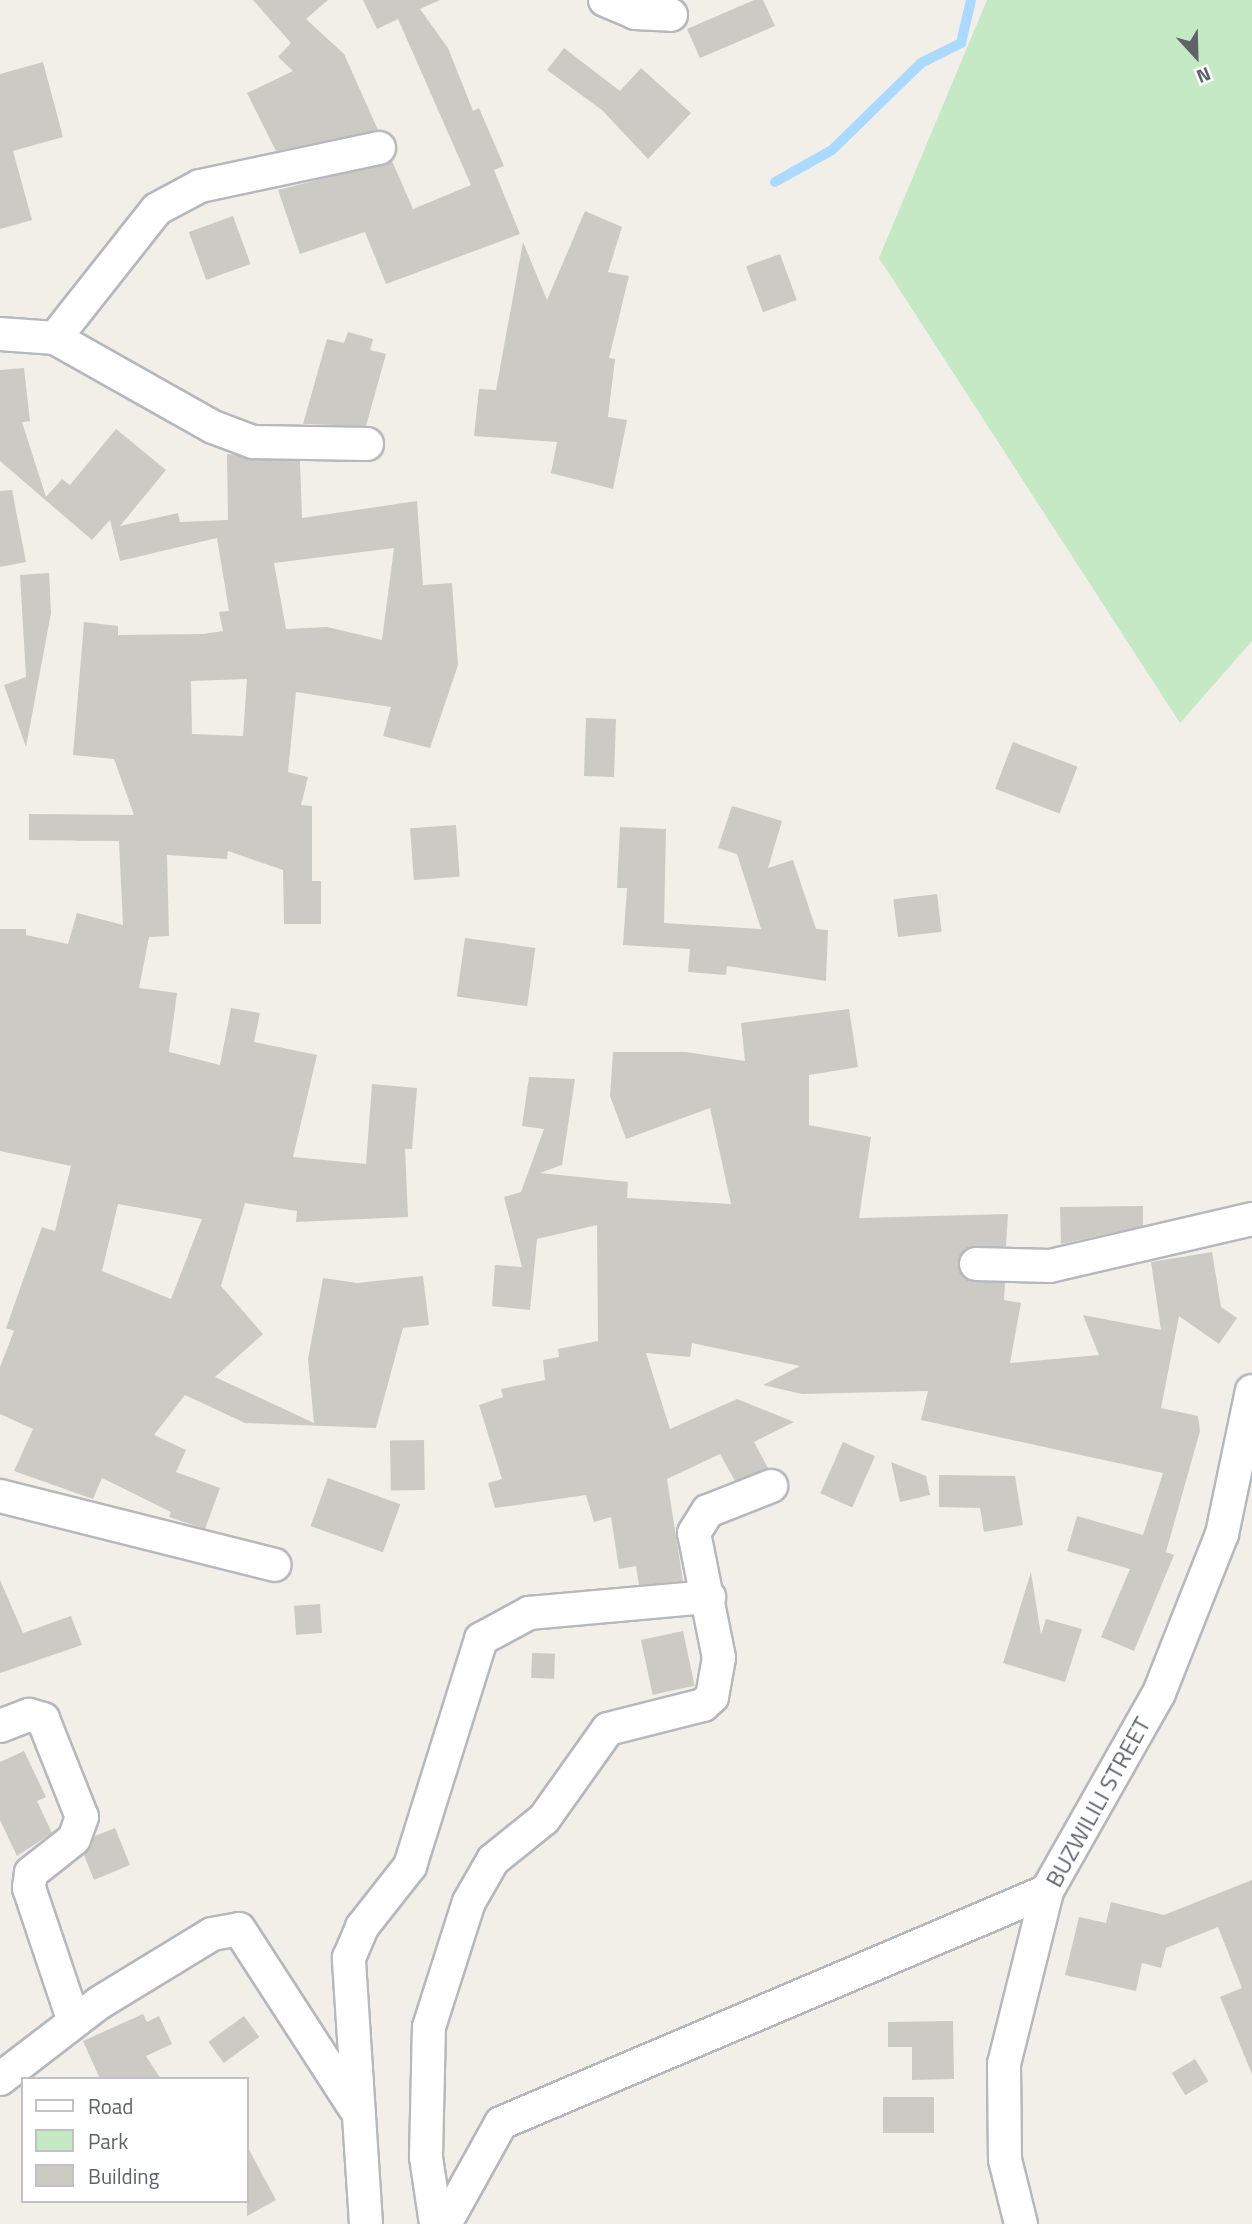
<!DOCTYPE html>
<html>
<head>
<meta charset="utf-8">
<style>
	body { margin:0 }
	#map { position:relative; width:1252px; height:2224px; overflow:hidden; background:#f1efe8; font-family:"Titillium Web",sans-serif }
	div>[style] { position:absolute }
	.green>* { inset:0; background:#c5e8c5 }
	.stream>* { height:10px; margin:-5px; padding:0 5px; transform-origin:5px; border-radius:5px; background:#aadaff }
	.building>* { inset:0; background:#cccac5; transform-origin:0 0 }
	.roads { filter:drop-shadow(2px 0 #b5b8bc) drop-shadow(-2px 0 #b5b8bc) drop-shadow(0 2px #b5b8bc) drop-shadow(0 -2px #b5b8bc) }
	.minor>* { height:32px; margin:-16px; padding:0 16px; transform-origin:16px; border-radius:16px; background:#fff }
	span { translate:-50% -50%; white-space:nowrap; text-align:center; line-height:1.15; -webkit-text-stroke:6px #fff; paint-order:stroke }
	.street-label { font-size:24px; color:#5f6368 }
	.legend { position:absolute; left:21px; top:2077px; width:228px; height:126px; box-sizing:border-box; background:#fff; border:2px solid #bfc1c3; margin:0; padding:9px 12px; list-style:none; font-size:21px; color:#5f6368 }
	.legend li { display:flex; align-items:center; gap:14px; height:35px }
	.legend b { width:35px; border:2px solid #bfc1c3 }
	.north { position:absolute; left:1161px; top:21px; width:70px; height:70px; -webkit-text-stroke:5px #fff; paint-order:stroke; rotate:158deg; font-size:19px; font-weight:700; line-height:28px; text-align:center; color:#5f6368 }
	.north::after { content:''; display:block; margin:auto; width:24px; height:32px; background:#5f6368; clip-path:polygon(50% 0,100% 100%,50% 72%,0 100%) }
</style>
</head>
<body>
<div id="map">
	<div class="green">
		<div style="clip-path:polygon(987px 0,1252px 0,1252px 641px,1180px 723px,879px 258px)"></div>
	</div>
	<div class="stream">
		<div style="left:775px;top:182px;width:65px;rotate:-29.3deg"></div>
		<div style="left:832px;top:150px;width:124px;rotate:-44.3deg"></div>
		<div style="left:921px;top:63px;width:45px;rotate:-26.6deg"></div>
		<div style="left:961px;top:43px;width:44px;rotate:-76.9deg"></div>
	</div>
	<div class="building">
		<div style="clip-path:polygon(253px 0,328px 0,306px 19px,344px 54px,378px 130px,276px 151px,247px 93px,293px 71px,278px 57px,291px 43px)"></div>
		<div style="clip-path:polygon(363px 0,440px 0,420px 9px,448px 48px,473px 111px,479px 108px,504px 166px,494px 170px,520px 234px,386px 284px,365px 232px,300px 254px,278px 190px,392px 161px,413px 209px,471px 185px,398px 19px,377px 29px)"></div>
		<div style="clip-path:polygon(754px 0,763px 0,775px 26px,700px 58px,687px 29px)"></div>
		<div style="clip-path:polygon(564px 48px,620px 91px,641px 68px,691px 113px,648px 159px,602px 110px,547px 70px)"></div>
		<div style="clip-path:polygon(43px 62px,63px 137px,13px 151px,32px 220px,0 229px,0 74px)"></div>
		<div style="clip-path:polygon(585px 211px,622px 227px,608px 272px,629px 276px,609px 358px,615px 359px,608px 417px,627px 420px,613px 489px,551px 473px,557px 442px,474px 436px,479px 389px,496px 390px,523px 242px,547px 300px)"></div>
		<div style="left:233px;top:216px;width:51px;height:47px;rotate:70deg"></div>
		<div style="left:780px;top:254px;width:49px;height:36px;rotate:70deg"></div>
		<div style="clip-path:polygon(348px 332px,373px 339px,370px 350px,386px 354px,366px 426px,303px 424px,327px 339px,344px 343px)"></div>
		<div style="clip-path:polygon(evenodd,24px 368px,30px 421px,22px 422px,46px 497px,62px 479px,70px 485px,116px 429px,166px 470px,120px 526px,178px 513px,180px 522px,228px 520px,227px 454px,300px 461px,302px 518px,417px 501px,423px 585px,452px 583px,458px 665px,430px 748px,383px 736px,391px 707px,296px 692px,288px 772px,308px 777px,301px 805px,312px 806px,312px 881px,321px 881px,321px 924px,284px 924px,283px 870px,228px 851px,227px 859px,167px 855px,169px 936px,149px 937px,139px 988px,177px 993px,169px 1052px,220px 1065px,231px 1008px,260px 1013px,254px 1042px,317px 1055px,293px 1157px,366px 1164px,372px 1084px,417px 1088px,412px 1149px,405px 1149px,408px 1217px,296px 1222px,297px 1211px,245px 1203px,221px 1286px,263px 1334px,215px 1377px,314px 1423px,308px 1359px,323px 1278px,357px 1283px,423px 1276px,429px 1325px,403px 1328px,376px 1428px,245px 1423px,185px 1395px,154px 1435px,186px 1450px,176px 1472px,220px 1488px,205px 1529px,169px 1517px,171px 1512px,102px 1478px,93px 1499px,14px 1471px,33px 1429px,0 1414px,0 1367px,14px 1331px,6px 1328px,42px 1227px,55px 1231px,71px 1166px,0 1151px,0 929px,26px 929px,26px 935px,68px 944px,77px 913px,123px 925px,119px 841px,29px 840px,29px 814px,134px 815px,114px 759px,73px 755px,84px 622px,118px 626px,118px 635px,203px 634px,223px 631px,219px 612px,229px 611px,217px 538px,120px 561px,110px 520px,92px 540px,0 461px,0 370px,24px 368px,394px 548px,382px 640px,327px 627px,286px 629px,274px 563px,394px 548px,24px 368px,247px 679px,243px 736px,192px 734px,191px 681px,247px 679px,24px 368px,118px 1204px,202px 1219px,171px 1299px,102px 1271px,118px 1204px)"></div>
		<div style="clip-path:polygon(12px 490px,26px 562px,0 567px,0 491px)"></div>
		<div style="clip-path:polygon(49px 573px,51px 613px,26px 747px,4px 685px,26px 677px,20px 575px)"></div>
		<div style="left:586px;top:718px;width:30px;height:58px;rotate:2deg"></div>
		<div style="left:1013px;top:742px;width:69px;height:50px;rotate:21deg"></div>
		<div style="clip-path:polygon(732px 806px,782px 821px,768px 868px,793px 860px,816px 929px,828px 930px,826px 981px,727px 966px,726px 975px,688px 972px,690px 949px,623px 945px,627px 888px,617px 888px,620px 827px,666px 829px,664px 923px,761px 929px,737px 854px,718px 848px)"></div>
		<div style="left:456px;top:825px;width:52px;height:46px;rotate:86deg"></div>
		<div style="left:937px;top:894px;width:38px;height:44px;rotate:83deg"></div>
		<div style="left:465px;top:938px;width:71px;height:59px;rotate:8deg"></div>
		<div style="clip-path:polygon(849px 1009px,858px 1067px,809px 1075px,809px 1125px,871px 1137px,859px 1218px,1008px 1214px,1006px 1246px,968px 1248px,958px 1264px,967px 1280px,1005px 1283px,1004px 1300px,1021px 1303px,1010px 1363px,1099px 1355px,1083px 1315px,1161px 1330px,1151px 1262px,1212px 1252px,1221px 1307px,1237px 1318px,1219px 1344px,1179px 1316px,1161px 1408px,1198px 1416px,1200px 1431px,1166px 1552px,1174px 1555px,1134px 1651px,1101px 1637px,1130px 1569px,1067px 1551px,1077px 1516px,1143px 1535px,1163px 1473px,921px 1420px,928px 1391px,802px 1394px,763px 1385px,800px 1366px,692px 1343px,690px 1357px,646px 1353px,670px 1429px,737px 1399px,794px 1422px,754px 1442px,768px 1468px,735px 1481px,720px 1454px,667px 1479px,683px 1581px,639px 1585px,636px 1566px,619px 1569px,611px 1517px,594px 1522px,586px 1495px,495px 1508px,488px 1483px,502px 1479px,479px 1405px,503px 1397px,501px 1389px,545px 1380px,543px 1360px,559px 1357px,558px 1349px,598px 1341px,597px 1225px,537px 1239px,530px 1310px,492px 1306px,495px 1265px,522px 1267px,504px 1197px,521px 1192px,544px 1129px,522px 1126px,529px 1077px,575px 1079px,562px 1165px,540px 1173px,628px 1182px,627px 1198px,731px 1204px,710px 1108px,626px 1139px,610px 1096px,613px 1052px,686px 1052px,745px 1061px,741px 1023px)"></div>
		<div style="clip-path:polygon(1143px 1206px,1143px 1226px,1061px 1244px,1060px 1207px)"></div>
		<div style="left:424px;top:1440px;width:50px;height:34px;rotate:89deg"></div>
		<div style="left:843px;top:1442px;width:35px;height:56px;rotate:24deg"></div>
		<div style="clip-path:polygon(891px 1462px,926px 1476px,930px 1495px,900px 1502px)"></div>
		<div style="clip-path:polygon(939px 1475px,1015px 1476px,1023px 1525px,984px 1532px,980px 1508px,939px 1507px)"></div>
		<div style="left:328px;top:1478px;width:77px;height:51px;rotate:20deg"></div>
		<div style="clip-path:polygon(1031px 1572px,1041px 1635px,1046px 1619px,1082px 1629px,1065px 1682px,1003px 1663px)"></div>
		<div style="clip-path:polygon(0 1580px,23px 1633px,71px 1616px,82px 1645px,0 1673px)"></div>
		<div style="left:320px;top:1604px;width:29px;height:26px;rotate:86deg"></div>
		<div style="left:683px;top:1631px;width:56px;height:43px;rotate:78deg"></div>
		<div style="left:532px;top:1653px;width:23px;height:25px;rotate:2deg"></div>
		<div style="clip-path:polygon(24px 1751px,46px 1797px,37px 1801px,52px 1833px,17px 1856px,0 1820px,0 1762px)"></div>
		<div style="clip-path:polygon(115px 1828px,130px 1865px,94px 1880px,84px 1855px,95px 1836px)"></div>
		<div style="clip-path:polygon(1252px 1880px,1252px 2074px,1220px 1997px,1242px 1988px,1218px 1927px,1166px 1948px,1161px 1968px,1142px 1963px,1136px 1991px,1065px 1975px,1079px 1917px,1106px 1923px,1111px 1902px,1164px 1915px)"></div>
		<div style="clip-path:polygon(143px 2014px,147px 2022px,159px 2016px,172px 2044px,146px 2056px,161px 2079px,100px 2079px,83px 2041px)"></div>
		<div style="left:244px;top:2016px;width:26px;height:44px;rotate:54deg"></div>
		<div style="clip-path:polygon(953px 2021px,954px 2079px,912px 2080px,912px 2047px,888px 2047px,888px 2022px)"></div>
		<div style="left:1195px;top:2059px;width:26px;height:27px;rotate:59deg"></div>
		<div style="left:883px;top:2097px;width:51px;height:36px"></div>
		<div style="clip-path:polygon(247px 2146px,276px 2200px,247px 2216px)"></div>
	</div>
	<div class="roads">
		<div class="minor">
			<div style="left:605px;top:0;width:33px;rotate:23deg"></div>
			<div style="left:635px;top:13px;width:36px;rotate:3deg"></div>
			<div style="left:0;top:334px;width:55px;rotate:4.2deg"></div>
			<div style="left:55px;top:338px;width:181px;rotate:29.4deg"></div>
			<div style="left:213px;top:427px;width:43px;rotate:20.6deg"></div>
			<div style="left:253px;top:442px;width:114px;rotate:1deg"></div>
			<div style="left:55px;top:338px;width:164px;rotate:-51.7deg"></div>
			<div style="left:157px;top:209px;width:49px;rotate:-28.1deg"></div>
			<div style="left:200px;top:186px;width:183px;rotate:-12deg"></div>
			<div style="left:976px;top:1264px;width:74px;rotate:1.5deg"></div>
			<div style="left:1050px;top:1266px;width:207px;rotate:-13.1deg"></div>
			<div style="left:0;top:1496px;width:283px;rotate:14.1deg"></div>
			<div style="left:0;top:1726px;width:31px;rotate:-21deg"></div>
			<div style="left:29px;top:1715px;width:15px;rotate:16deg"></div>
			<div style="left:43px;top:1719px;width:105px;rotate:68.3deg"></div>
			<div style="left:82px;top:1817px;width:23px;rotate:110deg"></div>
			<div style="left:74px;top:1839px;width:55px;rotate:141.7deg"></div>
			<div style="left:31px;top:1873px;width:15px;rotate:98deg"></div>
			<div style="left:29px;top:1888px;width:138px;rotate:71.4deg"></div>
			<div style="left:0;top:2079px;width:125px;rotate:-37.5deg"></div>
			<div style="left:99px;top:2003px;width:132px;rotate:-31.4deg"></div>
			<div style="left:212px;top:1934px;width:27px;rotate:-10deg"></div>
			<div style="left:239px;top:1929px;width:212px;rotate:57.1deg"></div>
			<div style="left:366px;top:2224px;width:267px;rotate:-93.7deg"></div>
			<div style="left:349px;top:1958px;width:34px;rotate:-67deg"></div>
			<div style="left:362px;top:1927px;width:78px;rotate:-51.8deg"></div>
			<div style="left:410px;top:1866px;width:238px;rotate:-72.6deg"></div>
			<div style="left:481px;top:1639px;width:55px;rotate:-28.4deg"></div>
			<div style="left:529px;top:1613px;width:181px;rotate:-5.1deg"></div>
			<div style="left:436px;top:2224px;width:68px;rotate:-98.5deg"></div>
			<div style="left:426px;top:2157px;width:130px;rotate:-88.7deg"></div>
			<div style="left:429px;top:2027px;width:131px;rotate:-72.3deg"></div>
			<div style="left:469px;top:1902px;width:48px;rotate:-60.3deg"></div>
			<div style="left:493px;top:1860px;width:65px;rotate:-38.8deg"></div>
			<div style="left:544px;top:1819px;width:110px;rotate:-54.6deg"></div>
			<div style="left:608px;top:1729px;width:98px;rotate:-14.2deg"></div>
			<div style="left:703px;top:1705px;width:12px;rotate:-42deg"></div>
			<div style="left:712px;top:1697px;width:40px;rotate:-80deg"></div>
			<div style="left:719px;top:1658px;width:127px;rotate:-101.3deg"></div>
			<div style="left:694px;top:1533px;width:26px;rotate:-58deg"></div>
			<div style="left:708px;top:1511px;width:68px;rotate:-21.6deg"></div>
			<div style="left:445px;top:2224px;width:115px;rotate:-61deg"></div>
			<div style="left:501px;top:2123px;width:593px;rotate:-23.02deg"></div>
			<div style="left:1021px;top:2224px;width:66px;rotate:-104deg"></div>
			<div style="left:1005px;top:2160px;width:96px;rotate:-90.6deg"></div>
			<div style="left:1004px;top:2064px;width:178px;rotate:-76deg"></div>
			<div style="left:1047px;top:1891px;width:227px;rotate:-60.5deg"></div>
			<div style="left:1159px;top:1693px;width:171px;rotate:-68.4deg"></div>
			<div style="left:1222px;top:1534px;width:146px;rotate:-78.2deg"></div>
		</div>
	</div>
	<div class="street-label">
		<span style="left:1098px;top:1802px;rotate:-61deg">BUZWILILI STREET</span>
	</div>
	<ul class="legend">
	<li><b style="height:9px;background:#fff"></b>Road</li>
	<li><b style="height:19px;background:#c5e8c5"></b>Park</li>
	<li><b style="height:19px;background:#cccac5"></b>Building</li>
	</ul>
	<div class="north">N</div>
</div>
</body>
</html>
